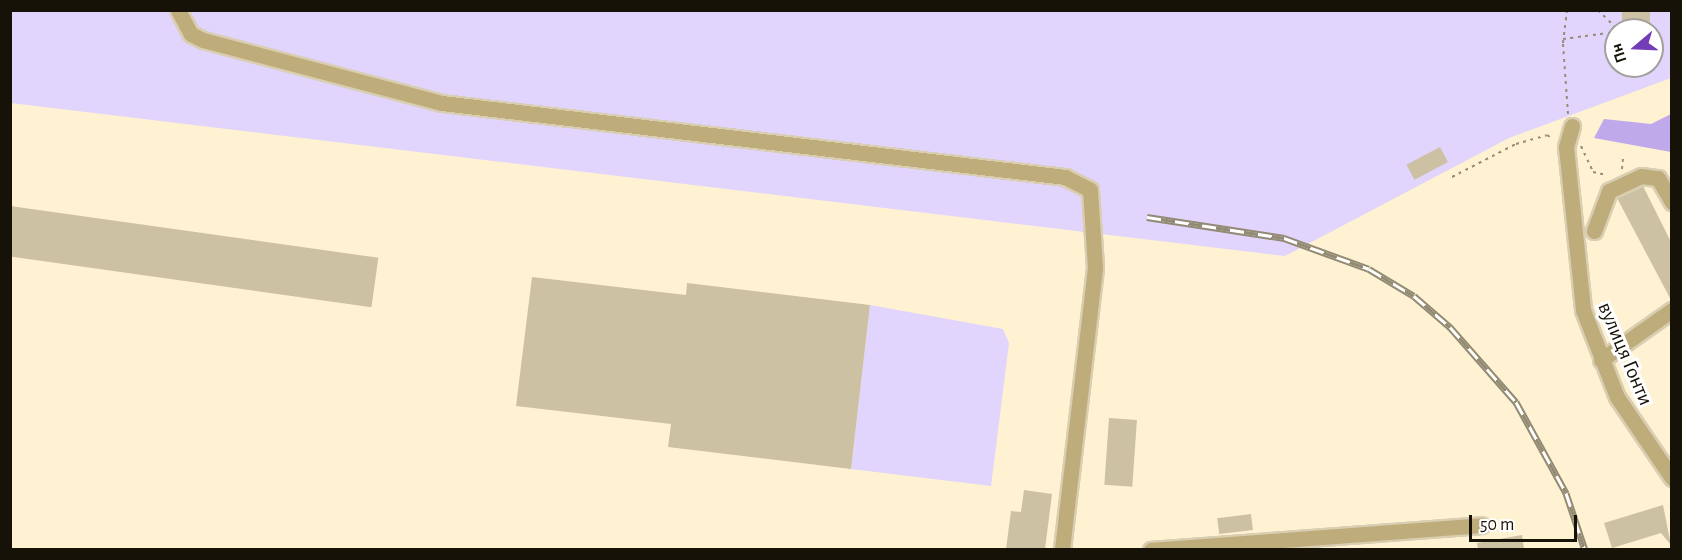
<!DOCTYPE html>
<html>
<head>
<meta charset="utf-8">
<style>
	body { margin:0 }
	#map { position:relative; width:1682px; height:560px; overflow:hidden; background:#fef2d2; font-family:"Alegreya Sans",sans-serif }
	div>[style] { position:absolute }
	.green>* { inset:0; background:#e1d4fd }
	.forest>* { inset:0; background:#c0a9ea }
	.building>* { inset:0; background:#ccc1a3; transform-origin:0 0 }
	.path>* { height:2px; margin-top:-1px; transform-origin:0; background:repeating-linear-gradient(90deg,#968e77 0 3px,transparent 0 7.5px) }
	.roads { filter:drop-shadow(2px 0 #d9ceb2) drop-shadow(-2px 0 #d9ceb2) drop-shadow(0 2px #d9ceb2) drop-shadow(0 -2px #d9ceb2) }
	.minor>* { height:15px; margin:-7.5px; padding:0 7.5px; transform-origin:7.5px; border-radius:7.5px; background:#beac7a }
	.rail>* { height:7px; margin-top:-3.5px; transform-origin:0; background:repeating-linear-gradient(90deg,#fff 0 14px,#928a73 0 28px); box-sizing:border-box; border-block:2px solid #928a73 }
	span { translate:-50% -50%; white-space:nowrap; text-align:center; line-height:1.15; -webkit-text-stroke:6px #fff; paint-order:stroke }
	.street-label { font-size:21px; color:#161207 }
	.frame { position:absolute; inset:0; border:12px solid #161207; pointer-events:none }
	.north { position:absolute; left:1604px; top:18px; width:60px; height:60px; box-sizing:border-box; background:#fff; border:2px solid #a2a09c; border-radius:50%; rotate:251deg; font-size:16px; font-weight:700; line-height:24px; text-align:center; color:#161207 }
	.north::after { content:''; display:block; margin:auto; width:21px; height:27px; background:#733eb5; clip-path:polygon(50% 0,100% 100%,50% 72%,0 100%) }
	.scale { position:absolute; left:1469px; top:515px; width:108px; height:27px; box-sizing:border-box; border:3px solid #161207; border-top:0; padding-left:8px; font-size:18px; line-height:21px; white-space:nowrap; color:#161207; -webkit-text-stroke:4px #fff; paint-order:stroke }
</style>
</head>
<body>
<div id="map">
	<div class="green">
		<div style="clip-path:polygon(evenodd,11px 11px,1671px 11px,1671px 78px,1509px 138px,1285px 256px,11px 103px,11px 11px,1616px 30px,1652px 30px,1652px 66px,1616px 66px,1616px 30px)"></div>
		<div style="clip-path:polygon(870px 305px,1003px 329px,1009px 343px,991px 486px,851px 469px)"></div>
	</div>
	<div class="forest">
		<div style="clip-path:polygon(1671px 114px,1671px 152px,1594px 138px,1604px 119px,1651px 124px)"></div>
	</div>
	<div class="building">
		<div style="left:1622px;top:10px;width:28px;height:18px"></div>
		<div style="left:1440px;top:147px;width:17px;height:38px;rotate:62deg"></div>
		<div style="clip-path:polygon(1643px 186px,1671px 242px,1671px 300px,1617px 198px)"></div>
		<div style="left:10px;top:206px;width:372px;height:50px;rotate:8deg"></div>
		<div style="clip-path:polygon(532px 277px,686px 295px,687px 283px,870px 305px,851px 469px,668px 447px,671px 424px,516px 406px)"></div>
		<div style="left:1109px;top:418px;width:28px;height:67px;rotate:4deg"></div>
		<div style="clip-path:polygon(1024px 490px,1052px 494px,1045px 549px,1006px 549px,1011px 511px,1021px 512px)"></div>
		<div style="clip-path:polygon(1663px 505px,1671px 545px,1661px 533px,1612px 548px,1604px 523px)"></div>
		<div style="left:1251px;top:514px;width:16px;height:34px;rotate:83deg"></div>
		<div style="clip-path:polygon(1522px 535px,1524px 549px,1478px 549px,1477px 543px)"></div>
	</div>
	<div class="path">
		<div style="left:1567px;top:10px;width:34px;rotate:97deg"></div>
		<div style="left:1563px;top:44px;width:70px;rotate:85.9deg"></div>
		<div style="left:1598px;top:10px;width:28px;rotate:45deg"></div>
		<div style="left:1563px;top:39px;width:53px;rotate:-7.5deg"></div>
		<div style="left:1581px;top:146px;width:29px;rotate:65deg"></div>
		<div style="left:1593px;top:172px;width:14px;rotate:12deg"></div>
		<div style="left:1622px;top:169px;width:12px;rotate:-85deg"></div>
		<div style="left:1452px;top:177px;width:72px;rotate:-27.3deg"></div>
		<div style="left:1516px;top:144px;width:32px;rotate:-16deg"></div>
		<div style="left:1547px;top:135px;width:7px;rotate:34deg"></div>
	</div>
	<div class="roads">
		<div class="minor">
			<div style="left:178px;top:10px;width:27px;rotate:62deg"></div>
			<div style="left:191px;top:34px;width:13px;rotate:27deg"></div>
			<div style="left:203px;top:40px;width:247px;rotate:14.8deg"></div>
			<div style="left:442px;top:103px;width:627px;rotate:6.77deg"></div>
			<div style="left:1065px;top:177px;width:28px;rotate:27deg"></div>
			<div style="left:1090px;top:190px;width:78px;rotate:86.3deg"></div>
			<div style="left:1095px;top:268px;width:284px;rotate:96.7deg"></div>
			<div style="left:1572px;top:126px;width:22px;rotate:106deg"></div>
			<div style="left:1566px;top:147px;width:164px;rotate:84deg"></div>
			<div style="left:1583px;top:310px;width:93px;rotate:68.7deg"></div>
			<div style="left:1617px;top:397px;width:98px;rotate:55.8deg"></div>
			<div style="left:1594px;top:231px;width:43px;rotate:-69.4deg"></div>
			<div style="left:1609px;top:191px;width:35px;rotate:-25deg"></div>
			<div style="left:1641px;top:176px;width:17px;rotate:7deg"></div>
			<div style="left:1658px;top:178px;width:28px;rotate:60deg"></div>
			<div style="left:1601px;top:360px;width:87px;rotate:-35.2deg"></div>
			<div style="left:1151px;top:550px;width:331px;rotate:-4.3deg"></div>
		</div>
	</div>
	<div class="rail">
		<div style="left:1147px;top:217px;width:139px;rotate:8.7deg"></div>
		<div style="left:1284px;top:238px;width:90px;rotate:20deg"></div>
		<div style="left:1369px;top:269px;width:52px;rotate:31deg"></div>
		<div style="left:1414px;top:296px;width:48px;rotate:40.7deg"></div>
		<div style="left:1450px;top:327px;width:100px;rotate:48.7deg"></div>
		<div style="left:1516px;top:402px;width:104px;rotate:61.2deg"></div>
		<div style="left:1566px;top:493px;width:60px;rotate:71.6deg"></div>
	</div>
	<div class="street-label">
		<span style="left:1625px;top:354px;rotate:67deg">вулиця Гонти</span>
	</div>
	<div class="frame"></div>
	<div class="north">Пн</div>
	<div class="scale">50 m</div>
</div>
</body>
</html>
